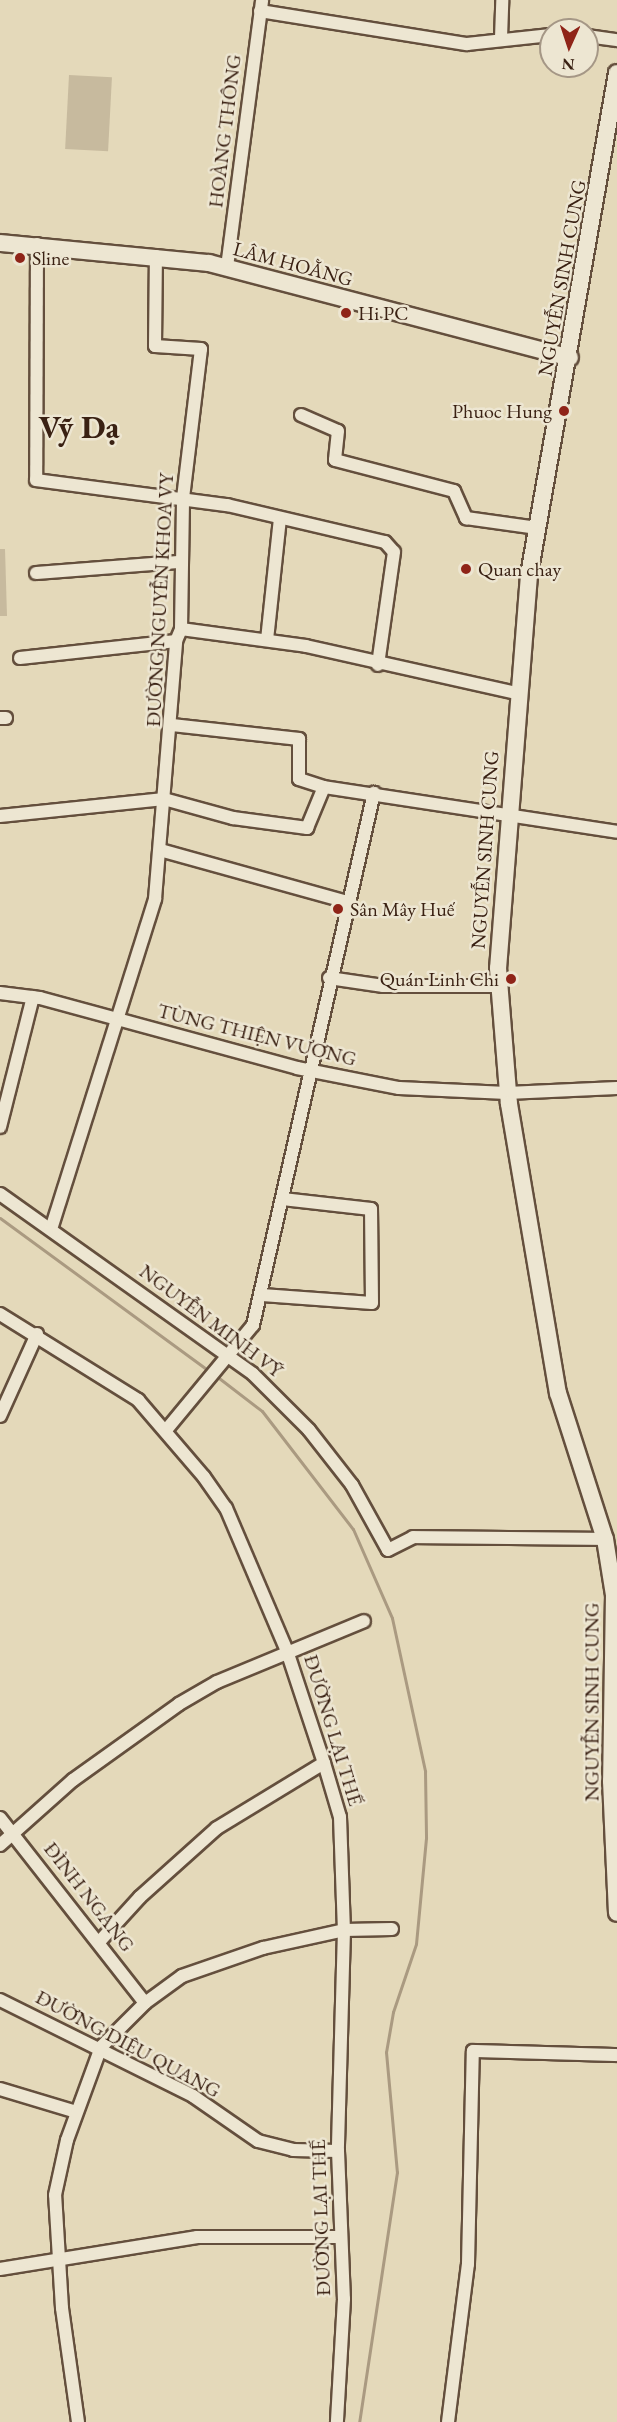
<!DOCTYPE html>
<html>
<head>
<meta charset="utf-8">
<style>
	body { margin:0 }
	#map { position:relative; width:617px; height:2422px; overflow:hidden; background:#e4d9ba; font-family:"EB Garamond",serif }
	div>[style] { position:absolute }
	.green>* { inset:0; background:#c7ba9e; transform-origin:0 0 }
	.stream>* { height:3px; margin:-1.5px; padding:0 1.5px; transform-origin:1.5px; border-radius:1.5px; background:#aa9a81 }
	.roads { filter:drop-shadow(2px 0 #644f3d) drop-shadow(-2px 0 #644f3d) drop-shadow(0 2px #644f3d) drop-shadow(0 -2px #644f3d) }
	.street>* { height:12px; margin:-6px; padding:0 6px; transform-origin:6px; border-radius:6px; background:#ede6d2 }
	.secondary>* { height:16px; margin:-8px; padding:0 8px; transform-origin:8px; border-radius:8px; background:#ede6d2 }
	.dots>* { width:16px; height:16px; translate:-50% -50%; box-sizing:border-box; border:3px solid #ede6d2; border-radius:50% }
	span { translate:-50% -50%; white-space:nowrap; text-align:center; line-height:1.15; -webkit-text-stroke:5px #ede6d2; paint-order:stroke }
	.street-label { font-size:20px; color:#3a2113 }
	.poi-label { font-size:20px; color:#3a2113 }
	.left { translate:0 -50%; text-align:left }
	.right { translate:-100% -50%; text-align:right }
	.town-label { font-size:32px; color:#3a2113; font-weight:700 }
	.north { position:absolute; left:539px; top:18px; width:60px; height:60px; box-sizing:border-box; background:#ede6d2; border:2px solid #a59786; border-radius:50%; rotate:183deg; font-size:16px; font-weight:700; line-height:24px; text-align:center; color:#3a2113 }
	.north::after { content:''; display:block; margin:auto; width:21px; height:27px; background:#8f2418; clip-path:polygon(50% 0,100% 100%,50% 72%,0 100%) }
</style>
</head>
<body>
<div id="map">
	<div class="green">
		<div style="left:69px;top:75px;width:43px;height:74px;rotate:3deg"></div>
		<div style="clip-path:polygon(0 549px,5px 549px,7px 616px,0 616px)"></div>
	</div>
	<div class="stream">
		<div style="left:0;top:1218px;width:259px;rotate:36.2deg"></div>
		<div style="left:215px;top:1375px;width:59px;rotate:37.5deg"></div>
		<div style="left:262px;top:1411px;width:149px;rotate:52.4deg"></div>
		<div style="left:353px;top:1529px;width:97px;rotate:66.3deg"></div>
		<div style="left:392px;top:1618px;width:157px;rotate:77.8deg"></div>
		<div style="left:425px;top:1771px;width:67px;rotate:89.1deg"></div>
		<div style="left:426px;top:1838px;width:106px;rotate:95.4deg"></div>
		<div style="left:416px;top:1944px;width:72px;rotate:108.7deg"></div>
		<div style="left:393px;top:2012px;width:41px;rotate:99.9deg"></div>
		<div style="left:386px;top:2052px;width:121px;rotate:84.8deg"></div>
		<div style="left:397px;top:2172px;width:253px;rotate:98.6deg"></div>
	</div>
	<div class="roads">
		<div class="street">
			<div style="left:260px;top:11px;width:210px;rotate:9.1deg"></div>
			<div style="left:467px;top:44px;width:84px;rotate:-6.1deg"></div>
			<div style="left:587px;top:36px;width:30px;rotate:8deg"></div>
			<div style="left:501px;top:38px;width:38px;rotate:-88deg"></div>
			<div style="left:37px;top:244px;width:236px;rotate:90.2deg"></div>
			<div style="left:36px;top:480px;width:193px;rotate:7.5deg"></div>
			<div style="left:227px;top:505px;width:162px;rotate:13.2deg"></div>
			<div style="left:385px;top:542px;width:13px;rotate:48deg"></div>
			<div style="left:394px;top:552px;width:114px;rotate:98.1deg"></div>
			<div style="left:227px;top:267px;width:269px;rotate:-82.5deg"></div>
			<div style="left:301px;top:415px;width:40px;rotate:23.4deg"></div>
			<div style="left:338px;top:431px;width:29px;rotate:96deg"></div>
			<div style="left:335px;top:460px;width:123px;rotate:14.6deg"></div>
			<div style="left:454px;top:491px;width:30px;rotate:66deg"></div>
			<div style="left:466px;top:518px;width:72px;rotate:8deg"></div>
			<div style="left:36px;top:573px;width:143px;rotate:-4.4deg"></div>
			<div style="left:181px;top:629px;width:126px;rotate:7.7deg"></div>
			<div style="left:306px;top:646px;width:216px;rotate:12.6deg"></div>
			<div style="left:267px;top:640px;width:122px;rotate:-83.9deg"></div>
			<div style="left:20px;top:658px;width:157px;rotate:-6.2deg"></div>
			<div style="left:0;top:718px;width:6px"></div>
			<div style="left:172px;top:725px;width:128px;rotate:6.3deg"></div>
			<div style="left:299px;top:739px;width:40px;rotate:90deg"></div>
			<div style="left:299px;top:779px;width:26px;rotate:18deg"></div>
			<div style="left:324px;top:787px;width:296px;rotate:8.7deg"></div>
			<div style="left:0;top:816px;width:165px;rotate:-5.9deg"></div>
			<div style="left:164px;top:799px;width:72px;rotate:15.4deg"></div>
			<div style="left:233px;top:818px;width:75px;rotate:7.7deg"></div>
			<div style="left:307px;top:828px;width:44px;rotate:-67.5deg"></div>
			<div style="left:160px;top:850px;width:195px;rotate:15.5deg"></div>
			<div style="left:329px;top:978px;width:55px;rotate:8.4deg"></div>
			<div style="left:383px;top:986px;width:116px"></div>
			<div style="left:0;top:993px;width:40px;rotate:7.1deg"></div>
			<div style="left:40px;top:998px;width:266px;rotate:15.2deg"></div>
			<div style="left:297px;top:1068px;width:104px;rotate:11.1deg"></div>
			<div style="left:399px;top:1088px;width:108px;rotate:2.7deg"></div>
			<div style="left:507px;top:1093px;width:110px;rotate:-2.6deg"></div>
			<div style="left:0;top:1127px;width:134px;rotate:-75.8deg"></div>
			<div style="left:0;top:1194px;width:310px;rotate:35.4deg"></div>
			<div style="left:253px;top:1374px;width:79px;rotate:45deg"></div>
			<div style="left:309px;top:1430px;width:70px;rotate:52deg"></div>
			<div style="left:352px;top:1485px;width:74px;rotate:61deg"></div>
			<div style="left:388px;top:1550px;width:28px;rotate:-27deg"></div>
			<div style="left:413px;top:1537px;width:192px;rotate:0.6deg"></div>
			<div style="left:52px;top:1226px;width:343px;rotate:-72.5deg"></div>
			<div style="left:155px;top:899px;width:259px;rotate:-85.3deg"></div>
			<div style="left:176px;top:641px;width:13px;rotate:-67deg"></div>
			<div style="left:181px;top:629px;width:131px;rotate:-89.1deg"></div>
			<div style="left:183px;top:498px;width:150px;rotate:-83.1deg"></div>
			<div style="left:201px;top:349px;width:46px;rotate:-176.3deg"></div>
			<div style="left:155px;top:346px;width:90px;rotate:-89.4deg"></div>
			<div style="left:262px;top:1295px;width:110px;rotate:4.2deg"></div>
			<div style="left:372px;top:1303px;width:94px;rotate:-90.6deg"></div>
			<div style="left:371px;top:1209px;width:89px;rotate:-173.5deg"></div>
			<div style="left:0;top:1314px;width:163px;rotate:31.9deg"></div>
			<div style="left:138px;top:1400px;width:101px;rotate:49.4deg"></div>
			<div style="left:204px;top:1477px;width:38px;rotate:55deg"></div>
			<div style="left:226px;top:1508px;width:155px;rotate:66.9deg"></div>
			<div style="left:287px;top:1651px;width:118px;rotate:71.7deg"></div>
			<div style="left:324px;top:1763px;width:56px;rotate:73.5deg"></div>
			<div style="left:340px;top:1817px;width:113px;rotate:88deg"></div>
			<div style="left:344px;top:1930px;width:221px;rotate:91.6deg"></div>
			<div style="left:338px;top:2151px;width:148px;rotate:87.7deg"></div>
			<div style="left:344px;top:2299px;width:123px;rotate:93.3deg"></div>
			<div style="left:0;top:1416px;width:90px;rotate:-65.7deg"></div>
			<div style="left:167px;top:1429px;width:135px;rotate:-50.4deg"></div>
			<div style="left:253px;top:1325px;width:546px;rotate:-77.19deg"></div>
			<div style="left:0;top:1818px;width:235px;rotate:51.9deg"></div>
			<div style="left:0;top:1845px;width:98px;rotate:-41.7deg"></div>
			<div style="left:73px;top:1780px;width:130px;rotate:-35.6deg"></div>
			<div style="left:179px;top:1704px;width:44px;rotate:-30.1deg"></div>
			<div style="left:217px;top:1682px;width:159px;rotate:-22.5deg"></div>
			<div style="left:100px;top:1941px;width:59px;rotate:-47.7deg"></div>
			<div style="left:140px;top:1897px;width:103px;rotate:-41.9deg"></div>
			<div style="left:217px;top:1828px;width:125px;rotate:-31.3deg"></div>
			<div style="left:0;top:2000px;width:216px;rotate:26.4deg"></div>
			<div style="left:193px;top:2096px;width:79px;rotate:34.7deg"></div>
			<div style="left:258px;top:2141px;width:36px;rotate:14deg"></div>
			<div style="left:293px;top:2150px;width:45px;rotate:1.3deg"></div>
			<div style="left:0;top:2089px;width:79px;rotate:16.8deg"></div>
			<div style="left:0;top:2269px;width:200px;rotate:-9.2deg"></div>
			<div style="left:197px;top:2237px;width:142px"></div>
			<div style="left:78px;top:2422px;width:115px;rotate:-98deg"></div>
			<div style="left:62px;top:2308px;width:113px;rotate:-93.5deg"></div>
			<div style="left:55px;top:2195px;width:56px;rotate:-77.7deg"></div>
			<div style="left:67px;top:2140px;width:99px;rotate:-69.9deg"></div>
			<div style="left:101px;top:2047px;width:62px;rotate:-45deg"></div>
			<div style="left:145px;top:2003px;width:46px;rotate:-36.1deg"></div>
			<div style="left:182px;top:1976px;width:86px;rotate:-19.1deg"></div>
			<div style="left:263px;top:1948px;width:83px;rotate:-12.5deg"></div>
			<div style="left:344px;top:1930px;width:48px;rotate:-1.2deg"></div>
			<div style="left:448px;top:2422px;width:159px;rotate:-82.8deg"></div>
			<div style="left:468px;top:2264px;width:213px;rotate:-88.7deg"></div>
			<div style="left:473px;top:2051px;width:144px;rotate:1.6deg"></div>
		</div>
		<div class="secondary">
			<div style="left:617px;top:73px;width:510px;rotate:99.94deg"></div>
			<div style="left:529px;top:575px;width:394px;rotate:94.5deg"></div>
			<div style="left:498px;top:968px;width:136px;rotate:85.4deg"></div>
			<div style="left:509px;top:1104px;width:293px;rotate:80.4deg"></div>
			<div style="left:558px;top:1393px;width:153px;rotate:72.2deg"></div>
			<div style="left:605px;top:1539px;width:57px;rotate:80.9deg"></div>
			<div style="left:614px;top:1595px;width:186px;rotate:90.9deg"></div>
			<div style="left:611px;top:1781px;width:132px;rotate:87.4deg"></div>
			<div style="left:0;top:243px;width:210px;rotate:5.5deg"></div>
			<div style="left:209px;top:263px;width:373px;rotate:14.7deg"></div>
		</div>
	</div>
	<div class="dots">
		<div style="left:20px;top:258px;background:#8f2418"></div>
		<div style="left:346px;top:313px;background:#8f2418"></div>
		<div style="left:564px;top:411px;background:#8f2418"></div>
		<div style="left:466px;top:569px;background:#8f2418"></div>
		<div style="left:338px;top:909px;background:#8f2418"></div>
		<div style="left:511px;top:979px;background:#8f2418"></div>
	</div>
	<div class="street-label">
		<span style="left:225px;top:131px;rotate:-83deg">HOÀNG THÔNG</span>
		<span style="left:293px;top:264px;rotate:15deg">LÂM HOẰNG</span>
		<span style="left:562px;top:278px;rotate:-80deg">NGUYỄN SINH CUNG</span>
		<span style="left:160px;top:600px;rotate:-87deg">ĐƯỜNG NGUYỄN KHOA VY</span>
		<span style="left:485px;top:850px;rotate:-86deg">NGUYỄN SINH CUNG</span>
		<span style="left:257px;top:1035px;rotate:14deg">TÙNG THIỆN VƯƠNG</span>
		<span style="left:211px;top:1321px;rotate:37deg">NGUYỄN MINH VỸ</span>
		<span style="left:592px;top:1702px;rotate:-90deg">NGUYỄN SINH CUNG</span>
		<span style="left:333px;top:1730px;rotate:73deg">ĐƯỜNG LẠI THẾ</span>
		<span style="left:89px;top:1897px;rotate:52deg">ĐÌNH NGANG</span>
		<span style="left:128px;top:2044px;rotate:28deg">ĐƯỜNG DIỆU QUANG</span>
		<span style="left:321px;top:2218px;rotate:-92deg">ĐƯỜNG LẠI THẾ</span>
	</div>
	<div class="poi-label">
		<span class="left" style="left:32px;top:258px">Sline</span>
		<span class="left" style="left:358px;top:313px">Hi PC</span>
		<span class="right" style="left:552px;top:411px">Phuoc Hung</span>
		<span class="left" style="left:478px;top:569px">Quan chay</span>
		<span class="left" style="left:350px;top:909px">Sân Mây Huế</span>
		<span class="right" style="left:499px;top:979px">Quán Linh Chi</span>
	</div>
	<div class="town-label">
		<span style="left:79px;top:427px">Vỹ Dạ</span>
	</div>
	<div class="north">N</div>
</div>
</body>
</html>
